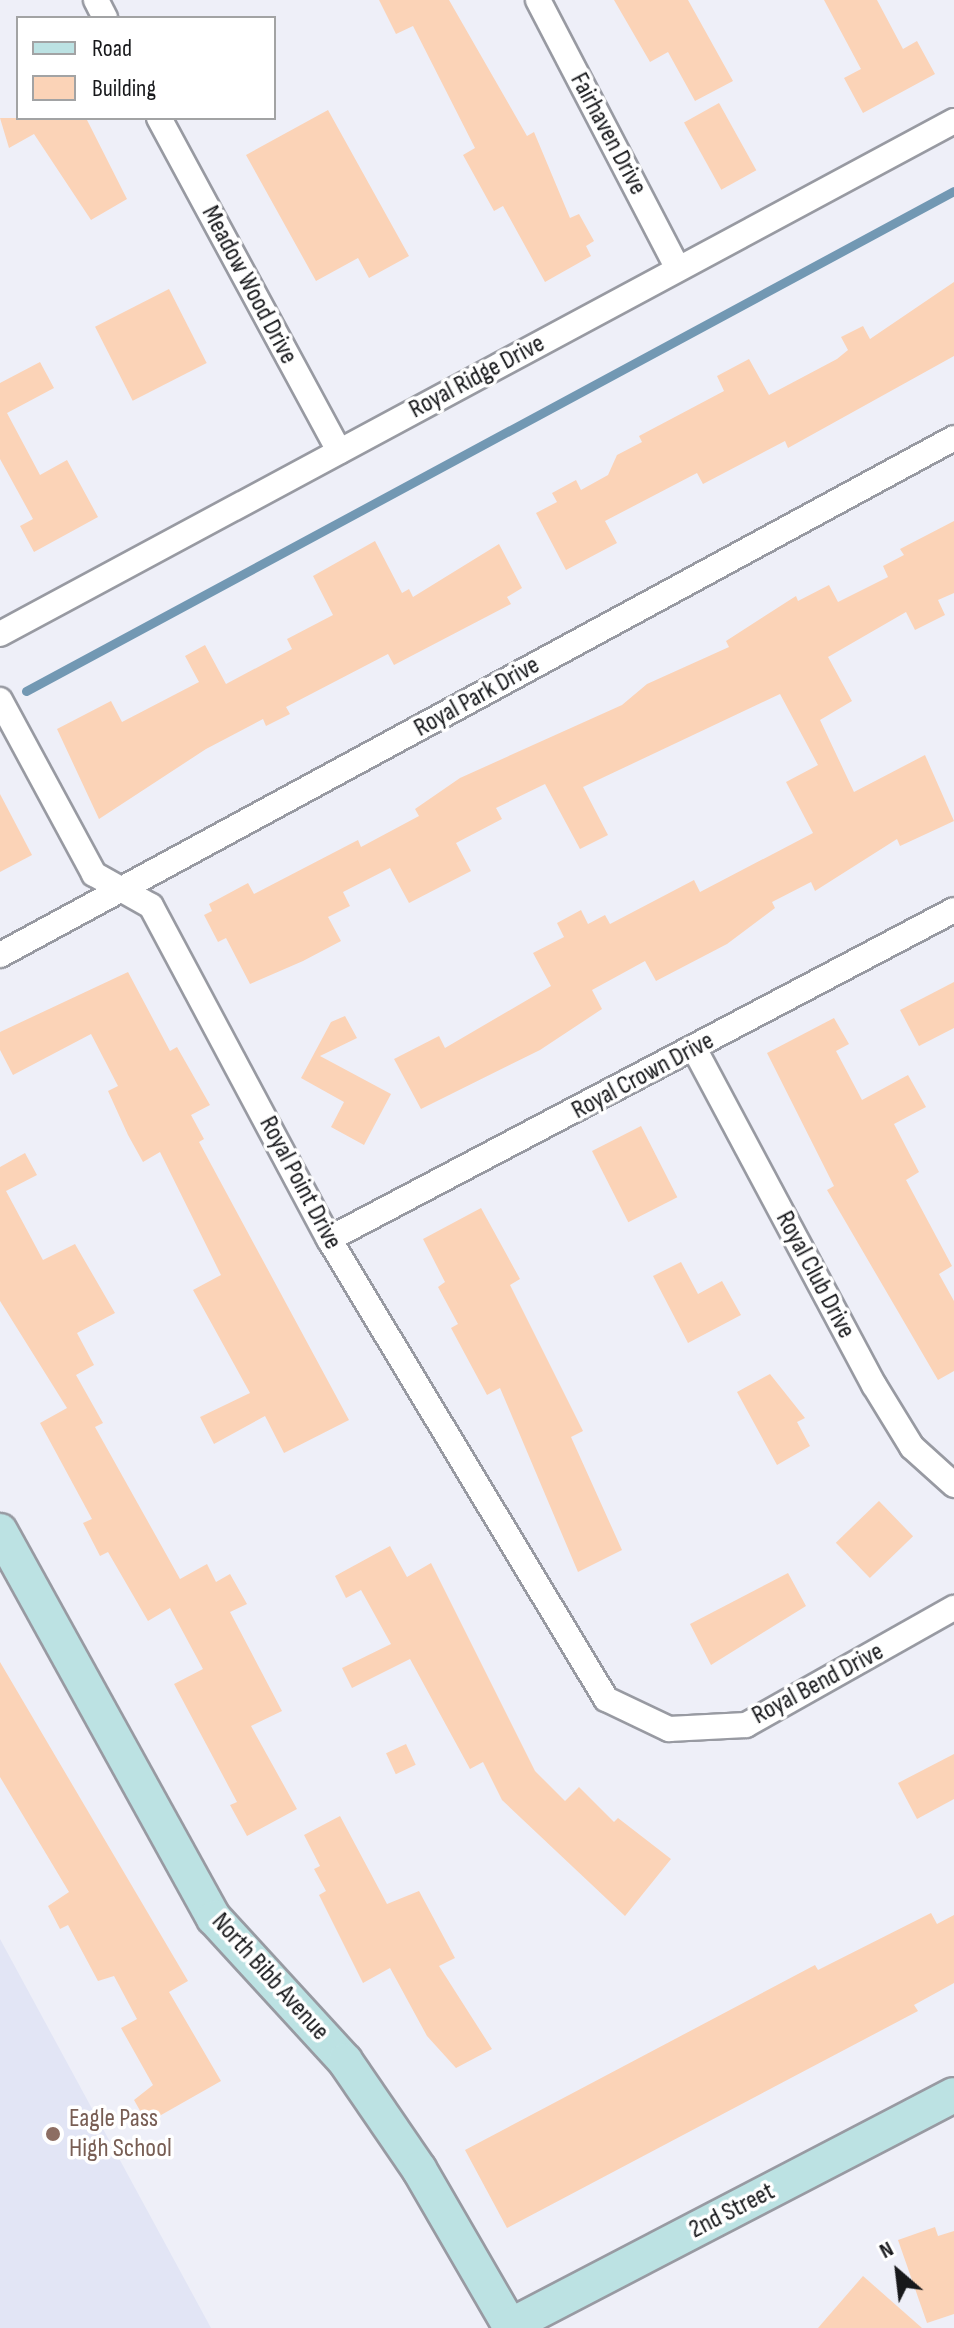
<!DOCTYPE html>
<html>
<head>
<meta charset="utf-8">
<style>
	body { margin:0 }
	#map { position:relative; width:954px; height:2328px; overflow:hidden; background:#eeeff8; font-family:"Sofia Sans Condensed",sans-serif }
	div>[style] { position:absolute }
	.built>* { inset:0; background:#e2e5f5 }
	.stream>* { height:9px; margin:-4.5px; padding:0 4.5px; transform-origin:4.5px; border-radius:4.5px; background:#7298b3 }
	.building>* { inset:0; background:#fbd3b7; transform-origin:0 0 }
	.roads { filter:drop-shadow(2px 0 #989aa2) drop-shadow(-2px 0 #989aa2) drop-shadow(0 2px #989aa2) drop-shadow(0 -2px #989aa2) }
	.street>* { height:24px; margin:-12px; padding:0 12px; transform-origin:12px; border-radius:12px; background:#fff }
	.secondary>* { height:34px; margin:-17px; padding:0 17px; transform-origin:17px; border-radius:17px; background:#bce2e3 }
	.dots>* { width:22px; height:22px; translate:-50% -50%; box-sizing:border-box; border:4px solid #fff; border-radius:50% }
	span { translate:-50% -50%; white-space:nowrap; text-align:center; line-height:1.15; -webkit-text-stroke:7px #fff; paint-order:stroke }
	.street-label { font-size:26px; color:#17181b }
	.education-label { font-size:26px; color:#785e54 }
	.left { translate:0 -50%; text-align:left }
	.legend { position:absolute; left:16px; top:16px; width:260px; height:104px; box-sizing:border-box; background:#fff; border:2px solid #a2a3a4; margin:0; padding:10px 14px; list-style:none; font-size:24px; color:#17181b }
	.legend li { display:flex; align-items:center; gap:16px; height:40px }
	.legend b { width:40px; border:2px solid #a2a3a4 }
	.north { position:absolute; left:858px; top:2232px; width:80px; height:80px; -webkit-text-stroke:6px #fff; paint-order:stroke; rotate:332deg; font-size:22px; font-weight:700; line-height:32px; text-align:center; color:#17181b }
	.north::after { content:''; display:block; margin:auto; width:28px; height:36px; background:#17181b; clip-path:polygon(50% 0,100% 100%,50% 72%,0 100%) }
</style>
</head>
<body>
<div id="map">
	<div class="built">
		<div style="clip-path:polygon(0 1939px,211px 2328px,0 2328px)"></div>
	</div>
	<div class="stream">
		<div style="left:26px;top:691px;width:1054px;rotate:-28.32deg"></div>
	</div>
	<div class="building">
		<div style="clip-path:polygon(379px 0,449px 0,527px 136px,534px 132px,570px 218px,579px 214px,594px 241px,586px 246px,591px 256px,545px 282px,503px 206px,494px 211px,463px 155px,475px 148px,413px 26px,396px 34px)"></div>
		<div style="clip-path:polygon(614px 0,688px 0,733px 81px,695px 101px,668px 52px,650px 62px)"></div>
		<div style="clip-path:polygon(824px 0,877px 0,903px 49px,917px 41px,935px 74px,863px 113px,844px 78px,861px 69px)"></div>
		<div style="left:719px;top:103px;width:77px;height:40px;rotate:61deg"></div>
		<div style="clip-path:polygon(328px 110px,409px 256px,369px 278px,358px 258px,316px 281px,246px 155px)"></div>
		<div style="clip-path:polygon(0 118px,86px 118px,127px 199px,91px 220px,34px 134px,9px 148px)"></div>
		<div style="clip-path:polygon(954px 282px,954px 356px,788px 448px,785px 441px,703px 484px,697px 473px,605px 521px,617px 543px,566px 570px,536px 513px,557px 502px,552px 493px,576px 480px,581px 490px,608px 475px,617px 455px,642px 442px,639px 436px,724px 391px,717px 376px,749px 359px,769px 395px,837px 359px,848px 350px,841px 337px,863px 326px,870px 339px)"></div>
		<div style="left:169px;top:289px;width:83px;height:83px;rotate:63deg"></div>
		<div style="clip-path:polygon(40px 362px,54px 388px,7px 413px,40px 475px,67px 460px,98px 517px,34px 552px,20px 526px,33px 519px,0 459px,0 383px)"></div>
		<div style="clip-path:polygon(954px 521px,954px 593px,938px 600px,945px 615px,915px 630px,906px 612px,828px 657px,852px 701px,820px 720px,854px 792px,925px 755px,954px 821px,900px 846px,897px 839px,815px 891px,811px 882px,772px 902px,775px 908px,727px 944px,656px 981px,645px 961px,592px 990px,602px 1009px,540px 1050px,421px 1109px,394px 1059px,439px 1036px,445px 1048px,551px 986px,533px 953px,564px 937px,557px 923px,581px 910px,588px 924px,605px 915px,610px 924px,694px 880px,700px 892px,813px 833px,786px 782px,818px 765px,780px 694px,583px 787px,608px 835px,580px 849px,545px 784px,496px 808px,502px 819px,456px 843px,471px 871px,409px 903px,390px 868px,343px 892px,350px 906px,328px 917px,341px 941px,303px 961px,250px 984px,226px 938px,218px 942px,204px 915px,212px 911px,209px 904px,248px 883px,254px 894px,358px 840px,361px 847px,419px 816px,415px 809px,460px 778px,622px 705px,647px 684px,729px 647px,726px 641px,796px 596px,798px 601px,829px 585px,838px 602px,888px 577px,883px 566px,904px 555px,900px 549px)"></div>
		<div style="clip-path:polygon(375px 541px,402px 593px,409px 589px,413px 597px,499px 544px,522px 588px,507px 597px,511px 604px,394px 665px,388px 654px,286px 707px,290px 714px,266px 726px,263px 719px,206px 749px,99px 819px,57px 729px,111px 701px,122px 722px,199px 682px,185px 656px,205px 645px,226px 684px,292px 649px,287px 639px,333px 615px,313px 576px)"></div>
		<div style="clip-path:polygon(0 794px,32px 855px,0 872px)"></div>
		<div style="clip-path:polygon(128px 972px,170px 1051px,177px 1047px,210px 1105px,191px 1115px,204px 1139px,199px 1142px,349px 1420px,284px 1453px,265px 1416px,214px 1444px,200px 1417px,250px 1393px,193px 1290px,221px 1275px,160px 1152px,143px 1162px,128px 1135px,108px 1091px,118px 1086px,91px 1034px,13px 1075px,0 1050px,0 1032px)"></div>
		<div style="clip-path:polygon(954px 982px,954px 1028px,919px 1046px,900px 1010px)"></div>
		<div style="clip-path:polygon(345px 1016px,357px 1038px,320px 1056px,391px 1094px,364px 1145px,331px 1127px,344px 1102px,301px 1078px,331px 1022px)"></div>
		<div style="clip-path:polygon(834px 1018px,849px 1044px,836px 1051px,862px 1100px,908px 1075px,926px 1107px,894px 1124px,919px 1172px,906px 1180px,952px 1266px,939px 1274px,954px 1301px,954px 1371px,938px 1380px,827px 1190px,834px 1186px,767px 1053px)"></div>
		<div style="left:641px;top:1126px;width:80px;height:55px;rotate:63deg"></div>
		<div style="clip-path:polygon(25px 1153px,37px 1175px,6px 1191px,43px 1260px,75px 1244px,115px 1313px,77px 1333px,94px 1365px,76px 1375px,103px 1423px,95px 1427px,180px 1579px,207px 1564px,216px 1582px,230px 1574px,247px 1604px,230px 1612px,282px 1711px,251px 1726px,297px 1809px,247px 1836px,230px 1805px,237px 1802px,174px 1684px,203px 1669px,170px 1608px,148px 1621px,108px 1552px,100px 1556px,83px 1523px,92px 1519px,40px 1423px,67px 1408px,0 1301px,0 1167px)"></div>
		<div style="clip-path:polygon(481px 1208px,520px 1279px,510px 1285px,583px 1431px,571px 1437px,622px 1550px,578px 1572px,500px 1388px,487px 1395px,451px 1328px,458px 1324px,438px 1287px,445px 1282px,423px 1239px)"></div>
		<div style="clip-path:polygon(681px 1262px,698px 1294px,722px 1281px,741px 1315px,688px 1343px,653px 1276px)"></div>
		<div style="clip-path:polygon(770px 1374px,805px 1418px,797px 1422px,810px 1446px,777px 1465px,737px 1392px)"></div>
		<div style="left:879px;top:1501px;width:49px;height:60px;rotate:46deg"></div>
		<div style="clip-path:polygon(390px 1546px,407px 1577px,431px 1563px,535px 1771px,565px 1801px,579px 1787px,614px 1822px,618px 1818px,671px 1859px,625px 1916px,502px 1800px,483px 1762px,470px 1769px,410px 1659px,352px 1688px,342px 1668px,391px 1644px,361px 1590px,346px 1598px,335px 1576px)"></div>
		<div style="clip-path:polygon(788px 1573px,806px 1606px,711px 1665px,690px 1624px)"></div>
		<div style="clip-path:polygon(0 1662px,188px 1981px,169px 1992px,221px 2081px,147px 2123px,134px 2100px,153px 2085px,121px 2028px,137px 2019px,114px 1976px,98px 1981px,68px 1925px,60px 1929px,48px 1906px,69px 1892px,0 1777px)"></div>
		<div style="left:406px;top:1744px;width:23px;height:22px;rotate:65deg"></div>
		<div style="clip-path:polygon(954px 1754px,954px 1799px,917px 1819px,898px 1783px)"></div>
		<div style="clip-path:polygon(340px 1816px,387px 1904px,419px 1891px,455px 1958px,439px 1966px,492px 2049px,456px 2068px,427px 2036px,390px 1968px,363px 1983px,319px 1895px,326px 1891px,314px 1869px,320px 1866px,304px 1835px)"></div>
		<div style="clip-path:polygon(931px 1913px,937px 1924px,954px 1915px,954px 1983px,914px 2005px,918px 2011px,507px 2228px,465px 2150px,815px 1965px,818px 1970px)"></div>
		<div style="clip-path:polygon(935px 2227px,938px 2236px,954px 2231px,954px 2314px,927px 2323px,898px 2240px)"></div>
		<div style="clip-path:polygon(863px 2276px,922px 2328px,818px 2328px)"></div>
	</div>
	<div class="roads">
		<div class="street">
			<div style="left:96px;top:0;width:20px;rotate:63deg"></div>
			<div style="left:538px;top:0;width:303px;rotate:62.5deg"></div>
			<div style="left:159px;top:118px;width:379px;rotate:61.6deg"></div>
			<div style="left:0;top:634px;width:1083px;rotate:-28.27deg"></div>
			<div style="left:0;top:700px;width:198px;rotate:61.6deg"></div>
			<div style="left:94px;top:874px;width:65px;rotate:29.3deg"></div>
			<div style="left:151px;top:906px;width:378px;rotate:61.9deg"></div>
			<div style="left:329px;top:1239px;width:537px;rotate:58.94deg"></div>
			<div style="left:606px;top:1699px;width:70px;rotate:25.5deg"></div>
			<div style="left:669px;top:1729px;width:77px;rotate:-3deg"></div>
			<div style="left:746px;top:1725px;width:239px;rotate:-29.4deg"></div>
			<div style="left:0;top:955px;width:1085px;rotate:-28.45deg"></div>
			<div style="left:695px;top:1050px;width:380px;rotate:61.9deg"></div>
			<div style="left:874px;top:1385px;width:73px;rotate:58.5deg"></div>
			<div style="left:912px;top:1447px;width:57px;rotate:42.1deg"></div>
			<div style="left:329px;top:1239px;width:706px;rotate:-27.76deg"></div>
		</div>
		<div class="secondary">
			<div style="left:0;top:1531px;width:442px;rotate:61.1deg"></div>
			<div style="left:214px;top:1918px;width:194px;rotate:47.5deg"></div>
			<div style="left:345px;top:2061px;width:131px;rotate:55.6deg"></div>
			<div style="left:419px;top:2169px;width:184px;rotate:59.9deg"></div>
			<div style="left:510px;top:2326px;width:500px;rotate:-27.49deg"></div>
		</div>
	</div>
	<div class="dots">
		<div style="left:53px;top:2134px;background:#8d6e63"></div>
	</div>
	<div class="street-label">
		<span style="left:608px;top:134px;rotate:62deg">Fairhaven Drive</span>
		<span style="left:249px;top:285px;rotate:62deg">Meadow Wood Drive</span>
		<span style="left:477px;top:377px;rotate:-28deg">Royal Ridge Drive</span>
		<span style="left:477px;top:697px;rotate:-29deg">Royal Park Drive</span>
		<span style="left:643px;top:1076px;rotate:-28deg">Royal Crown Drive</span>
		<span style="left:300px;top:1183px;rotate:62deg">Royal Point Drive</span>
		<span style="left:815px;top:1275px;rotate:62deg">Royal Club Drive</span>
		<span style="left:818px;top:1684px;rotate:-28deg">Royal Bend Drive</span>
		<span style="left:270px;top:1977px;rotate:48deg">North Bibb Avenue</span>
		<span style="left:732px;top:2211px;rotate:-27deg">2nd Street</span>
	</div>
	<div class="education-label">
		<span class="left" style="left:69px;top:2134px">Eagle Pass<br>High School</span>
	</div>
	<ul class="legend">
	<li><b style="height:10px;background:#bce2e3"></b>Road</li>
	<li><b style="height:22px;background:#fbd3b7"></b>Building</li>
	</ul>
	<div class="north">N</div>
</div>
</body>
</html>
